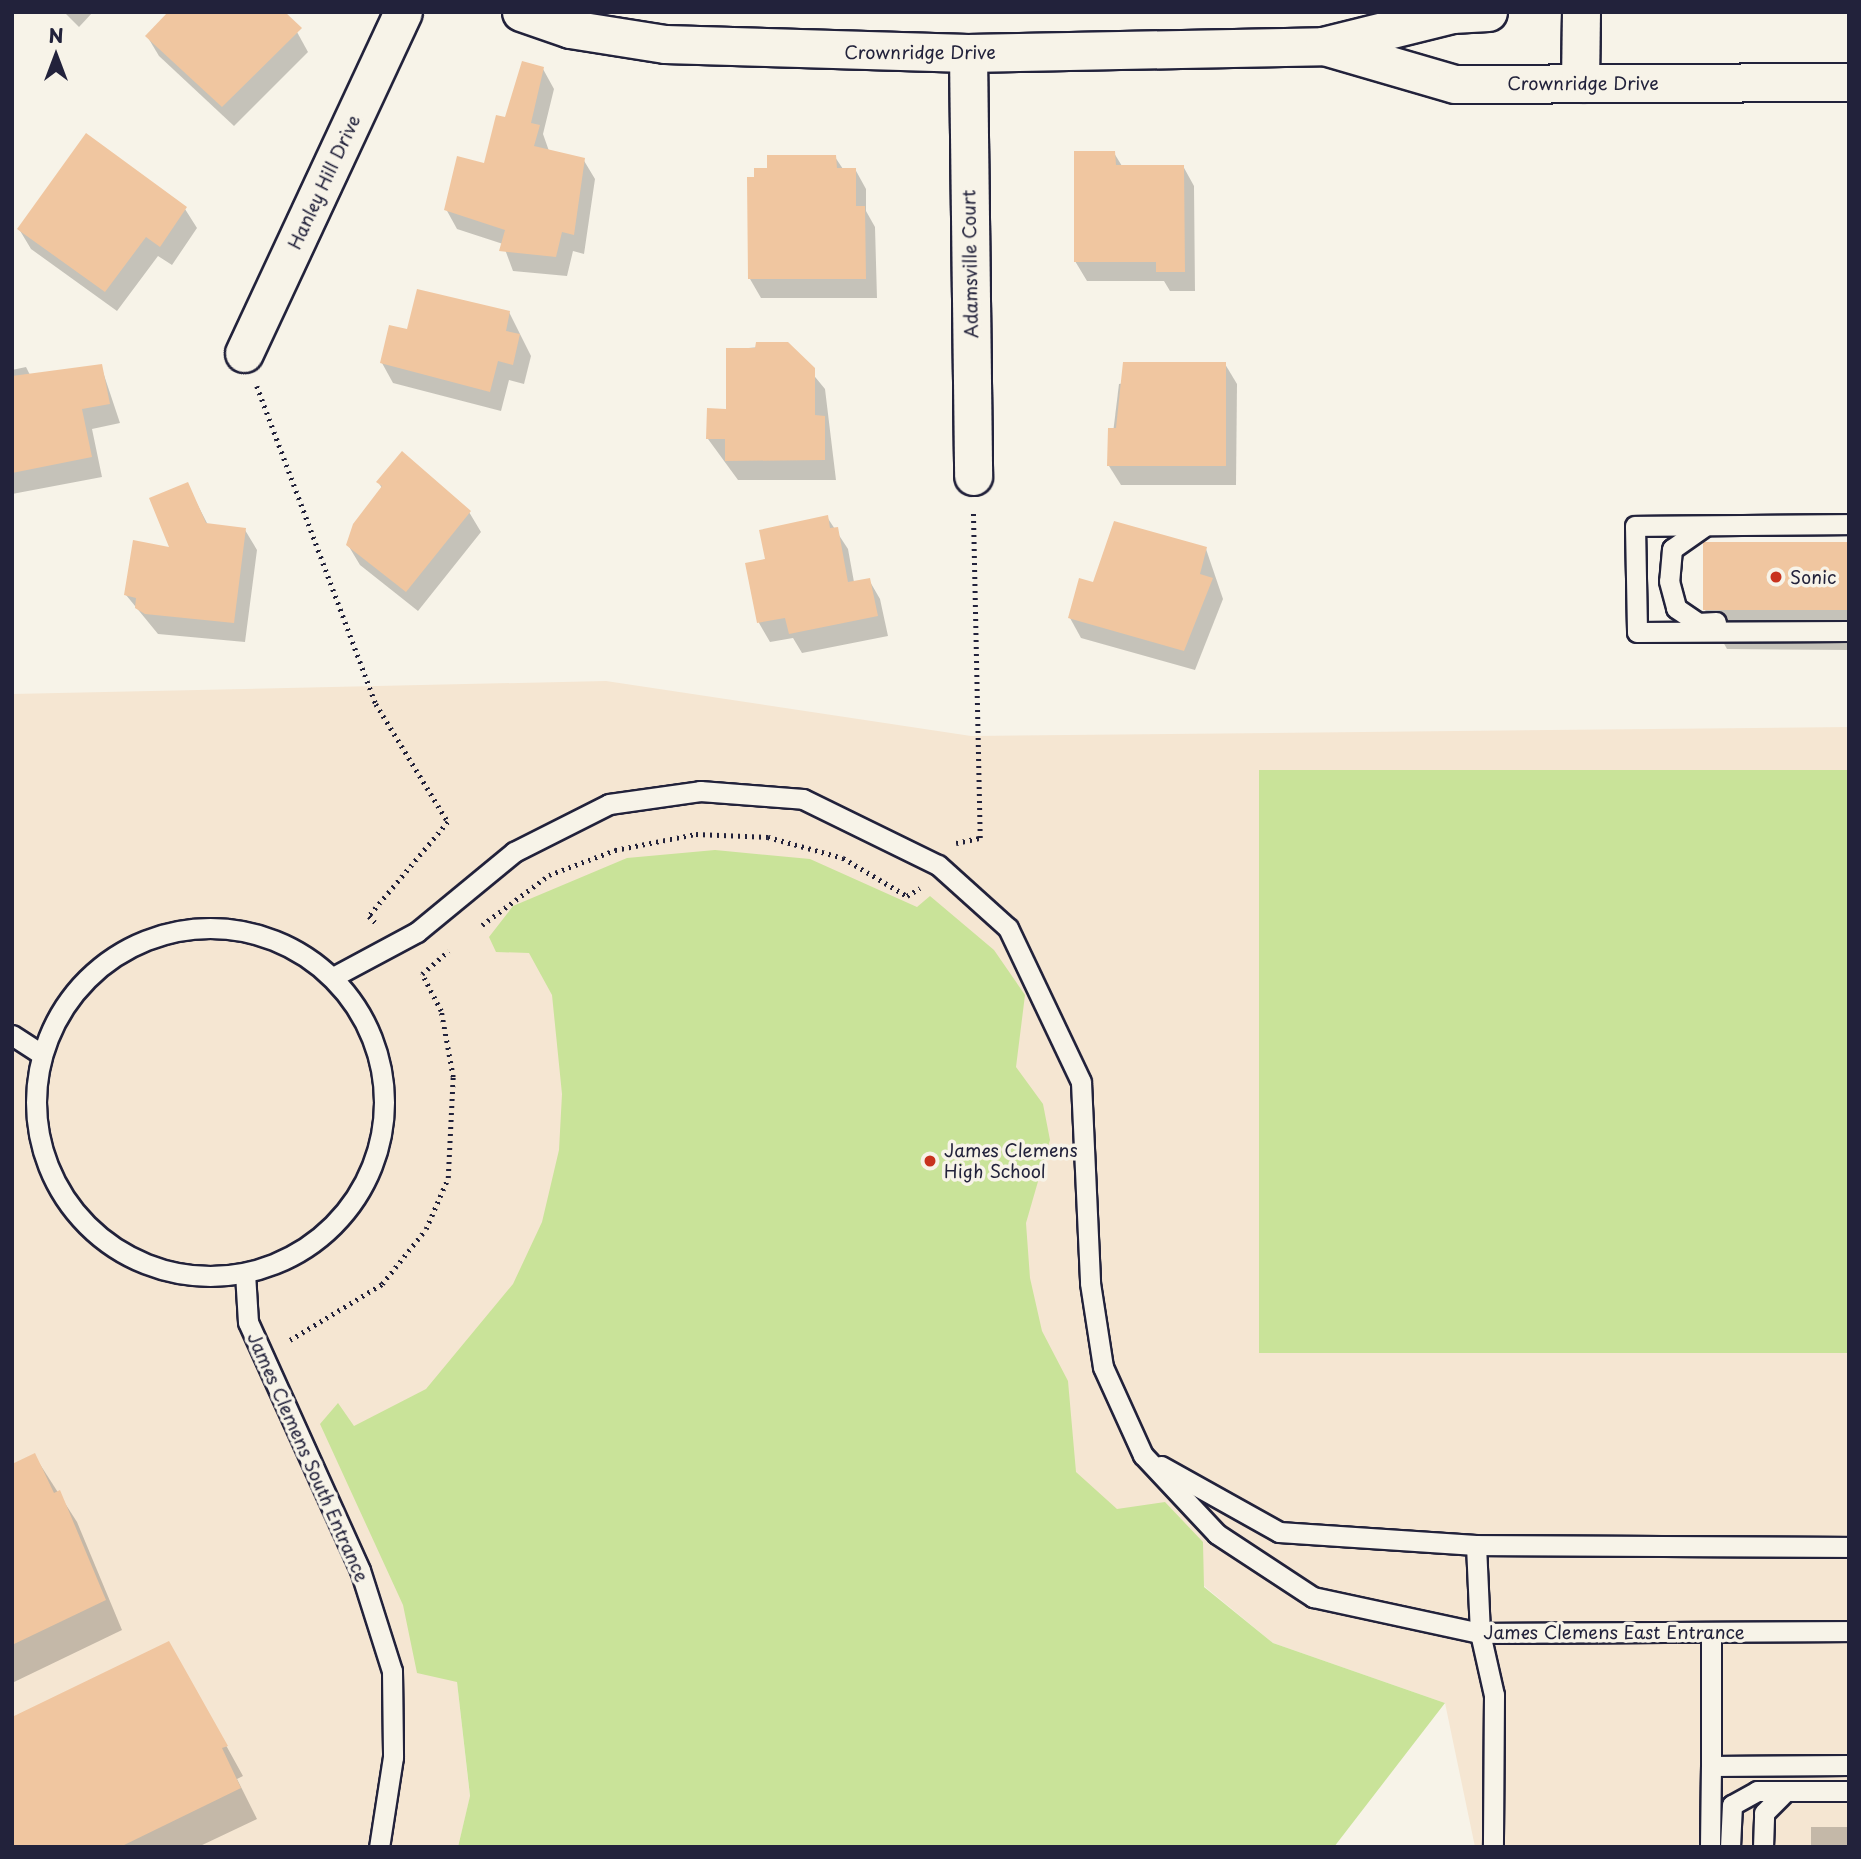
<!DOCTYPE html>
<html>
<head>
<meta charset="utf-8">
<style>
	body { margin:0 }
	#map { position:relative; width:1861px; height:1859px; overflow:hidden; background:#f7f3e8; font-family:"Playpen Sans",sans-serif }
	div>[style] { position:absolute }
	.built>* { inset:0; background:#f5e6d2 }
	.green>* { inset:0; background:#c9e399; transform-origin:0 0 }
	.shadow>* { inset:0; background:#0003; transform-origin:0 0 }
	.building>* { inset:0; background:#f0c6a0; transform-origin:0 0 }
	.path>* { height:4.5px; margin-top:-2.25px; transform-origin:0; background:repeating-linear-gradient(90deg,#22223b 0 2px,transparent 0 7px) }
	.roads { filter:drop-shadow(2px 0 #22223b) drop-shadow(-2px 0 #22223b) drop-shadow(0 2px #22223b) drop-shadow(0 -2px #22223b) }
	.service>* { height:19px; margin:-9.5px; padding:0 9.5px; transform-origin:9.5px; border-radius:9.5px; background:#f7f3e8 }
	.service>.ring { margin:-9.5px; padding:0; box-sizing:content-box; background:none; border:19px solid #f7f3e8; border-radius:50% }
	.minor>* { height:37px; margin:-18.5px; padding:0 18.5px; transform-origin:18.5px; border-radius:18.5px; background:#f7f3e8 }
	.dots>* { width:19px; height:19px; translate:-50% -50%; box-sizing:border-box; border:4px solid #f7f3e8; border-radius:50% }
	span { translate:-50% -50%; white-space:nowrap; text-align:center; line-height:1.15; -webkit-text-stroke:7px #f7f3e8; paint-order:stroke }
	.street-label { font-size:18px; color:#22223b }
	.poi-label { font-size:18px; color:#22223b }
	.left { translate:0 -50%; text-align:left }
	.frame { position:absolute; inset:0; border:14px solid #22223b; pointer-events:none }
	.north { position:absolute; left:21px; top:21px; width:70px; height:70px; -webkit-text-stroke:5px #f7f3e8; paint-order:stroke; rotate:0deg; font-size:19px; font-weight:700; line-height:28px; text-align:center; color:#22223b }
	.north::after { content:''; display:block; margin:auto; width:24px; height:32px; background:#22223b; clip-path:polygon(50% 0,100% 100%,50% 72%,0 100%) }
</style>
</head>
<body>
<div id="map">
	<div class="built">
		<div style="clip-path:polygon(606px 681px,971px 736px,1849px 727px,1849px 1847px,1475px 1847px,1445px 1703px,1273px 1643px,1204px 1586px,457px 1682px,470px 1797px,458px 1847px,12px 1847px,12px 694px)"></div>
	</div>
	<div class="green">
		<div style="left:1849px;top:770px;width:583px;height:590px;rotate:90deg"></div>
		<div style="clip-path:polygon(715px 850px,810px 859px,917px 907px,930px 896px,994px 950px,1025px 995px,1016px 1067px,1043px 1104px,1050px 1140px,1026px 1223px,1030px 1278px,1042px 1331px,1068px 1381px,1076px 1472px,1117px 1509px,1165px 1502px,1203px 1542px,1204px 1587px,1273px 1643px,1445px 1703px,1334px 1847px,458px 1847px,470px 1796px,457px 1682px,417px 1673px,403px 1605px,320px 1424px,338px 1403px,354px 1426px,426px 1389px,513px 1284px,542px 1222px,559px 1150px,562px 1094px,552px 995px,529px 953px,496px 952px,489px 937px,513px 906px,627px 858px)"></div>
	</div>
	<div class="shadow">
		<div style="clip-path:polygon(64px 12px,93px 12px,79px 27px)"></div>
		<div style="clip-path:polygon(297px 32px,308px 52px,234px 126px,159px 56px,147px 36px)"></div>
		<div style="clip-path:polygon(543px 69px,554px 89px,543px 134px,549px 151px,583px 159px,595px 179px,584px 254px,573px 251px,567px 276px,513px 271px,503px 244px,457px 229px,446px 209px,485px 166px,506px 119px)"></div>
		<div style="clip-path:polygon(1114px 153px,1122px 166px,1183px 166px,1194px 186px,1195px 291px,1170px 291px,1164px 281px,1087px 281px,1075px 261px)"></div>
		<div style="clip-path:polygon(835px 157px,843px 169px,855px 169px,866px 189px,866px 211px,875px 227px,877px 298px,761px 298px,750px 279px)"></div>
		<div style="clip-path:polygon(185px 209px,197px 228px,172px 265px,158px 256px,117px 311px,31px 249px,19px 229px)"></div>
		<div style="clip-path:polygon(509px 312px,531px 356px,524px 384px,509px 380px,501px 411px,393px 383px,382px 363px,408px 331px)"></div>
		<div style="clip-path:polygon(788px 344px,825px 389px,836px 480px,738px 480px,708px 439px,728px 410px,728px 350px)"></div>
		<div style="clip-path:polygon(1225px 364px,1237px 384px,1236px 485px,1121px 485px,1109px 466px,1119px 384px)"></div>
		<div style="clip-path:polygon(101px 366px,120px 423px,92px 429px,102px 477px,12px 494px,12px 370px,26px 367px,30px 375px)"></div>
		<div style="clip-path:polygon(378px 482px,469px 512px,481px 532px,418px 611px,360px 565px,348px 545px,382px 488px)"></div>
		<div style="clip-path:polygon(187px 484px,208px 525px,245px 530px,257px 550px,245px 642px,158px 634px,126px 595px,172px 549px)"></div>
		<div style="clip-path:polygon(827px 517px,848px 549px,854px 582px,869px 580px,880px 599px,888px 636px,802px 653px,793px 638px,770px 642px,759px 623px,747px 565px,767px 561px)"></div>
		<div style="clip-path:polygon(1849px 544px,1849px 650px,1727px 649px,1705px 610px)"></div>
		<div style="clip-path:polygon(1206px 549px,1223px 599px,1195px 670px,1081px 638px,1070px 618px,1094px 584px)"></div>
		<div style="clip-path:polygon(34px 1455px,77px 1522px,122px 1630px,12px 1683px,12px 1466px)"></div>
		<div style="clip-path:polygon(186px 1673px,243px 1776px,237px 1779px,257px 1819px,198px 1847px,12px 1847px)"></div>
		<div style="left:1849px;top:1827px;width:20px;height:38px;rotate:90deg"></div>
	</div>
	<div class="building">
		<div style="clip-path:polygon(168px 12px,285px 12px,302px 28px,222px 107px,145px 36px)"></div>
		<div style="clip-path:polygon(522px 61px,544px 67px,531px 123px,540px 125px,534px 146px,585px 158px,574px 235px,562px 232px,556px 257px,499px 251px,505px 230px,444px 210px,457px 156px,484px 163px,496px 115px,505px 117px)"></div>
		<div style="clip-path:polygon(86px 133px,187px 207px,160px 247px,146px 237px,105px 292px,17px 229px)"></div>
		<div style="clip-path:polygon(1074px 151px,1115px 151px,1116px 165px,1184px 165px,1185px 272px,1156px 272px,1156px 262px,1074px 262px)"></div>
		<div style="clip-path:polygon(767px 155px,836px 155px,837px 168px,856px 168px,856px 206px,865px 206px,866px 279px,748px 279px,747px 177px,754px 177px,754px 168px,767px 168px)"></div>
		<div style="clip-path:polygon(417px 289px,510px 311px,506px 331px,520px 334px,513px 365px,498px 361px,490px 392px,380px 363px,389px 325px,407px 329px)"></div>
		<div style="clip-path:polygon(756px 342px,788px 342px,815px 368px,815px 415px,825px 416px,825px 460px,725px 461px,725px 439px,706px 439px,707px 408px,726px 409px,726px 348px,755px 348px)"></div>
		<div style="clip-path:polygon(1123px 362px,1226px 362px,1226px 466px,1107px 466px,1108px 428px,1116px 428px)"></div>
		<div style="clip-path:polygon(102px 364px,110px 404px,82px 409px,92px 457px,12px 473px,12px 376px)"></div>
		<div style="clip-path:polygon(402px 451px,471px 511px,406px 592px,346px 545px,353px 524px,382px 486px,376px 482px)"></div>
		<div style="clip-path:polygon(188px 482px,206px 523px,246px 528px,234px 623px,145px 614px,135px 608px,136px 598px,124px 595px,133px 540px,169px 547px,149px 498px)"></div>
		<div style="clip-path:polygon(828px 515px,830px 528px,838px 527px,848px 582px,870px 578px,878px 616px,789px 634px,785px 618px,757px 623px,745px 563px,765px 559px,759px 530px)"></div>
		<div style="clip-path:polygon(1114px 521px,1207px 547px,1200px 574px,1213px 578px,1184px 651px,1068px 618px,1079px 578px,1093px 582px)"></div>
		<div style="left:1703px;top:542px;width:146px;height:68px"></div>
		<div style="clip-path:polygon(35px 1453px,54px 1493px,60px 1490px,106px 1600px,12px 1645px,12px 1464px)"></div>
		<div style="clip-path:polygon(169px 1641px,228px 1746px,222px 1748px,241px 1788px,120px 1847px,12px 1847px,12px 1717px)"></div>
	</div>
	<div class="path">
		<div style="left:257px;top:386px;width:340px;rotate:69.5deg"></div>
		<div style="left:376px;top:704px;width:138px;rotate:58.6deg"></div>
		<div style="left:448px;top:822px;width:123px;rotate:130deg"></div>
		<div style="left:369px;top:916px;width:11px;rotate:45deg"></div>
		<div style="left:956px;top:843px;width:25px;rotate:-12deg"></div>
		<div style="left:980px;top:838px;width:327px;rotate:-91.2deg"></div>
		<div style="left:482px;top:925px;width:84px;rotate:-36.7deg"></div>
		<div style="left:549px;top:875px;width:71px;rotate:-20.7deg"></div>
		<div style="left:615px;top:850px;width:83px;rotate:-11.2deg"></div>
		<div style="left:696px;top:834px;width:72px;rotate:2.4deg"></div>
		<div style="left:768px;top:837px;width:78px;rotate:15.6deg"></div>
		<div style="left:843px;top:858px;width:74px;rotate:30.7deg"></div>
		<div style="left:907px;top:896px;width:15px;rotate:-32deg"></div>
		<div style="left:290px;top:1340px;width:108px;rotate:-31.3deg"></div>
		<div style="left:382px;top:1284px;width:70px;rotate:-51.3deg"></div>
		<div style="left:426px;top:1229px;width:56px;rotate:-66.7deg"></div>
		<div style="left:448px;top:1178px;width:101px;rotate:-87.2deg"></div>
		<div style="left:453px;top:1077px;width:67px;rotate:-100.3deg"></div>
		<div style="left:441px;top:1011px;width:42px;rotate:-117.2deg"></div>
		<div style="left:422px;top:974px;width:35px;rotate:-41deg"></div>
	</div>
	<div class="roads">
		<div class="service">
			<div style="left:1849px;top:524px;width:214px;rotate:179.5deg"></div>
			<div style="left:1635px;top:526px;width:106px;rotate:88.9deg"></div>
			<div style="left:1637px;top:632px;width:212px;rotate:-0.3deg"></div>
			<div style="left:1705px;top:526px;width:40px;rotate:145.1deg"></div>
			<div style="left:1672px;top:549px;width:32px;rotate:95deg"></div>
			<div style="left:1669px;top:581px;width:28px;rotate:75deg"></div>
			<div style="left:1676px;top:608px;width:27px;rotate:34deg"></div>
			<div style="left:1698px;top:623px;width:18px;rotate:-3deg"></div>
			<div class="ring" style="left:36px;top:928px;width:329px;height:329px"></div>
			<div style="left:333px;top:977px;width:95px;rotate:-28.2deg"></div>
			<div style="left:417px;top:932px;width:126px;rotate:-39.5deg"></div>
			<div style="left:514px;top:852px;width:106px;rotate:-26.8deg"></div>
			<div style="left:609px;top:804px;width:92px;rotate:-8.1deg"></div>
			<div style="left:700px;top:791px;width:103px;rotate:4.4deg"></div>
			<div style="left:803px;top:799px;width:150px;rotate:26.1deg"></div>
			<div style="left:938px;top:865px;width:94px;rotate:42deg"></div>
			<div style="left:1008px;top:928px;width:170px;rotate:64.6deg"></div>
			<div style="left:1081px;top:1082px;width:201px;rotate:87.4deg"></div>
			<div style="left:1090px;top:1283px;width:85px;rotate:81.2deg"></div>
			<div style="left:1103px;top:1367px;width:97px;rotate:65.6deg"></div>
			<div style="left:1143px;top:1455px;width:108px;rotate:46.9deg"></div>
			<div style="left:1217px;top:1534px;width:115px;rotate:33.3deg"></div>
			<div style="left:1313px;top:1597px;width:171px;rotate:12.2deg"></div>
			<div style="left:1480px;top:1633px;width:369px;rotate:-0.3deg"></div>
			<div style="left:12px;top:1035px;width:35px;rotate:33deg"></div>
			<div style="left:245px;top:1273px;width:49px;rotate:86.5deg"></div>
			<div style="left:248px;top:1322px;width:272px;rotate:65.7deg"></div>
			<div style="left:360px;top:1570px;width:106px;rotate:72.4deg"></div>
			<div style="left:392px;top:1671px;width:86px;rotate:89.3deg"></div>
			<div style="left:393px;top:1757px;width:91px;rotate:98.8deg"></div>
			<div style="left:1161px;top:1466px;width:135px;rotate:29.2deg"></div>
			<div style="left:1279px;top:1532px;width:197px;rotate:3.8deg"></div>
			<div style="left:1476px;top:1545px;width:373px;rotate:0.3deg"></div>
			<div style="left:1476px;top:1545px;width:88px;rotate:87.4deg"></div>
			<div style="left:1480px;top:1633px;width:64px;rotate:77.3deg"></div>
			<div style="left:1494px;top:1695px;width:152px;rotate:90.4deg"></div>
			<div style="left:1711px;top:1632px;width:134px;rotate:90deg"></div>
			<div style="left:1710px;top:1847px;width:81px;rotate:-89.3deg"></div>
			<div style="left:1711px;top:1766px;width:138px;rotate:-0.4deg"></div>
			<div style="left:1730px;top:1847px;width:42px;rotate:-87.3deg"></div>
			<div style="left:1732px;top:1805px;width:29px;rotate:-29deg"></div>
			<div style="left:1757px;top:1791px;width:92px"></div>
			<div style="left:1763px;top:1847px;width:34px;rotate:-88deg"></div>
			<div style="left:1764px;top:1813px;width:31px;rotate:-45deg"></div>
		</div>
		<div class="minor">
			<div style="left:521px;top:12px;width:52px;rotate:19.1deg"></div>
			<div style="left:570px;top:29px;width:96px;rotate:9deg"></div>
			<div style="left:665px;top:44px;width:303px;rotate:1.7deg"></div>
			<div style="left:968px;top:53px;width:355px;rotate:-1.1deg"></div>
			<div style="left:1323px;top:46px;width:133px;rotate:-13.9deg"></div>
			<div style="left:1452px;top:14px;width:36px;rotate:-3deg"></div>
			<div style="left:1324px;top:46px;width:136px;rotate:16.2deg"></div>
			<div style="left:1455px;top:84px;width:394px;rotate:-0.3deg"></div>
			<div style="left:968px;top:53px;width:423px;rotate:89.3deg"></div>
			<div style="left:1580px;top:83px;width:71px;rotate:-89.2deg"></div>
			<div style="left:244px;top:353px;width:376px;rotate:-65deg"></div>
		</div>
	</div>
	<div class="dots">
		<div style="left:1776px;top:577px;background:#c8321e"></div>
		<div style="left:930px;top:1161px;background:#c8321e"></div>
	</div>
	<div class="street-label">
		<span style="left:920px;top:52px">Crownridge Drive</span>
		<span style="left:1583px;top:83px">Crownridge Drive</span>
		<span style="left:324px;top:182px;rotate:-65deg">Hanley Hill Drive</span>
		<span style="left:970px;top:264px;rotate:-91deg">Adamsville Court</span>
		<span style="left:308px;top:1457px;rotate:66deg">James Clemens South Entrance</span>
		<span style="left:1614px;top:1632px">James Clemens East Entrance</span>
	</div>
	<div class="poi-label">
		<span class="left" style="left:1790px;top:577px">Sonic</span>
		<span class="left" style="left:944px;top:1161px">James Clemens<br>High School</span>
	</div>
	<div class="frame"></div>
	<div class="north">N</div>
</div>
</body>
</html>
